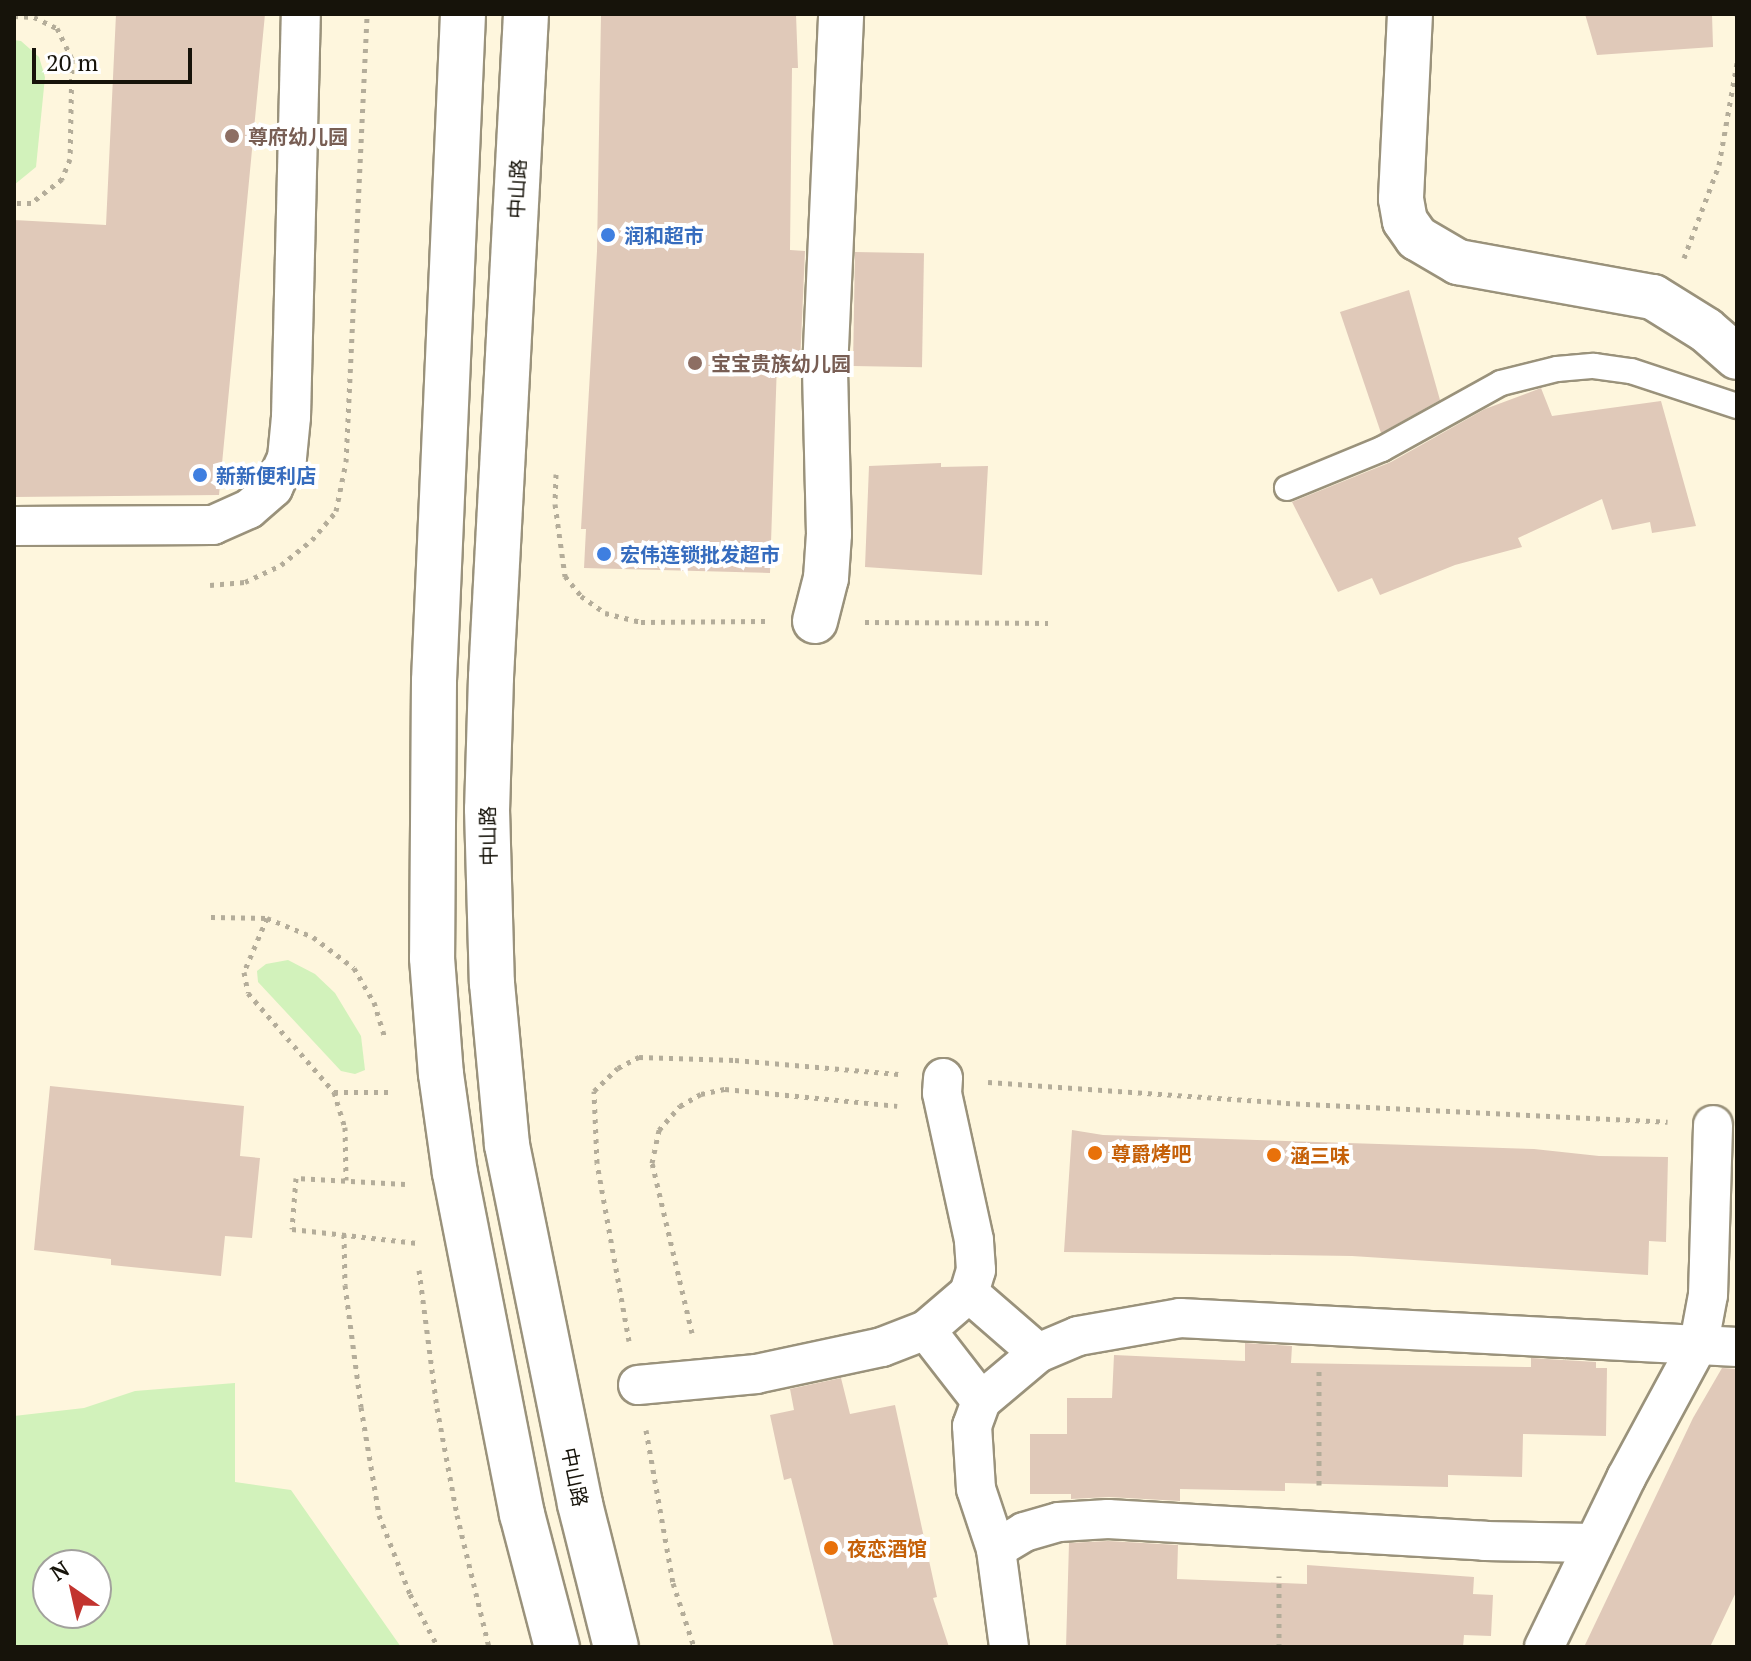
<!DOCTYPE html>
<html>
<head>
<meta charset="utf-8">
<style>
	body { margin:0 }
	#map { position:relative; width:1751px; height:1661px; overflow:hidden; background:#fef6dd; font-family:"PT Serif","Noto Sans SC",serif }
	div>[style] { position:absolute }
	.green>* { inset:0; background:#d2f2bb }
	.building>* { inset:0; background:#e0c9b9; transform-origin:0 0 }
	.path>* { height:5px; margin-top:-2.5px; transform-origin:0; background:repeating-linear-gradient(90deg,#b4ad9a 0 4px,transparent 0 10px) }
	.roads { filter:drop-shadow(2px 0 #9a927b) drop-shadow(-2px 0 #9a927b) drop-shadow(0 2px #9a927b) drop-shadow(0 -2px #9a927b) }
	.service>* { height:24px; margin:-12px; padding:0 12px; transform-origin:12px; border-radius:12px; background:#fff }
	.pedestrian>* { height:38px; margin:-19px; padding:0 19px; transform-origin:19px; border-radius:19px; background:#fff }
	.minor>* { height:44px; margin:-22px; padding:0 22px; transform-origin:22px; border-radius:22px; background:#fff }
	.primary>* { height:44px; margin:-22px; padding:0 22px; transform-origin:22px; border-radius:22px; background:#fff }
	.dots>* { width:22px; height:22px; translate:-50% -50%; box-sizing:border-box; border:4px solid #fff; border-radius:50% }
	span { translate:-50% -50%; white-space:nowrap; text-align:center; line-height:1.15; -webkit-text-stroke:8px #fff; paint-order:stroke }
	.education-label { font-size:20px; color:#785e54; font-weight:700 }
	.left { translate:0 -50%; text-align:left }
	.street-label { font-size:20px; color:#16130a }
	.shop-label { font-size:20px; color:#366cbe; font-weight:700 }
	.food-label { font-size:20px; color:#c56008; font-weight:700 }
	.frame { position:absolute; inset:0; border:16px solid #16130a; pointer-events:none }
	.north { position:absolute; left:32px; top:1549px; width:80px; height:80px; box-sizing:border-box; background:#fff; border:2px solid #a2a19d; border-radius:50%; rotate:326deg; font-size:22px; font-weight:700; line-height:32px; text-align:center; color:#16130a }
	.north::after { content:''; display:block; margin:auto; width:28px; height:36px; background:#c2342f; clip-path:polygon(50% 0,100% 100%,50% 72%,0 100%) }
	.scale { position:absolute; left:32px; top:48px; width:160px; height:36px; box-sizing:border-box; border:4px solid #16130a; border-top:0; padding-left:10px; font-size:24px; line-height:28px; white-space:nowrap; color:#16130a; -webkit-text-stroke:6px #fff; paint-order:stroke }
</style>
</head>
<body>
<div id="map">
	<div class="green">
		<div style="clip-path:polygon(14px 40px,21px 41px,39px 57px,45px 77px,36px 167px,14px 185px)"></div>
		<div style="clip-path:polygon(288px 960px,315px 974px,335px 993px,361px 1036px,365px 1070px,355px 1074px,341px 1071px,258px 982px,257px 971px,266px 964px)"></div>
		<div style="clip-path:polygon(evenodd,235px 1383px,235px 1482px,291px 1490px,401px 1647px,14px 1647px,14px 1416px,84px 1408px,135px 1391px,235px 1383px,48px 1565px,96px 1565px,96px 1613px,48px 1613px,48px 1565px)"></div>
	</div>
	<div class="building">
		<div style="clip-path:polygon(116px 14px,265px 14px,219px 495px,14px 497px,14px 220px,106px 225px)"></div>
		<div style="clip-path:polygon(601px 14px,796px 14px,798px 68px,792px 68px,790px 250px,805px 251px,800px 364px,777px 363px,770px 573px,584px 568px,586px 529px,581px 529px,597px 251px)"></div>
		<div style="clip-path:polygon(1585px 14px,1712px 14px,1713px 47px,1597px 55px)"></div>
		<div style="left:855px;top:252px;width:69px;height:114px;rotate:1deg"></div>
		<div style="clip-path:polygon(1409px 290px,1440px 400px,1381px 433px,1340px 312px)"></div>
		<div style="clip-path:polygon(1541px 388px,1552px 416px,1661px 401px,1696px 526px,1652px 533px,1650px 522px,1612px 530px,1602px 499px,1518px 538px,1522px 547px,1455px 565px,1380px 595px,1372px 578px,1338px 592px,1292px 502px,1391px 462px,1485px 409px)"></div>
		<div style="clip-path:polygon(941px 463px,941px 467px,988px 466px,982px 575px,865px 567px,869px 466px)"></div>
		<div style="clip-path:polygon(50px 1086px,244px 1106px,240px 1156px,260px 1158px,252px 1238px,225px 1236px,221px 1276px,111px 1265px,111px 1259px,34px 1250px)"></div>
		<div style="clip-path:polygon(1072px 1130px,1103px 1135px,1534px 1149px,1599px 1156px,1668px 1157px,1666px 1242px,1649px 1241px,1648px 1275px,1352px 1256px,1064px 1252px)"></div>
		<div style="clip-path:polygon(1245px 1343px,1292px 1346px,1291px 1363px,1531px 1367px,1531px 1358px,1596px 1362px,1596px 1368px,1607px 1368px,1606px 1436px,1523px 1434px,1522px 1477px,1448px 1475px,1448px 1487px,1285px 1483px,1285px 1491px,1180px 1489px,1180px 1501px,1109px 1497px,1071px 1499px,1071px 1494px,1030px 1494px,1030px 1434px,1067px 1434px,1067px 1398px,1112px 1398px,1114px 1355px,1245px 1361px)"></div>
		<div style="clip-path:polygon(1722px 1368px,1737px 1369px,1737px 1590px,1710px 1647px,1584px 1647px,1693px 1418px)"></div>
		<div style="clip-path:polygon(841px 1378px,850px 1414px,895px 1405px,937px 1597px,933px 1598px,949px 1647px,834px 1647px,791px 1478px,784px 1480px,770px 1415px,794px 1410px,790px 1389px)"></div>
		<div style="clip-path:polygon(1108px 1541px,1178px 1545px,1177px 1579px,1307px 1584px,1307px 1565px,1474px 1577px,1473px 1594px,1493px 1595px,1491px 1636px,1464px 1635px,1463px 1647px,1066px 1647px,1069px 1543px)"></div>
	</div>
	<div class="path">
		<div style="left:1737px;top:14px;width:2px;rotate:90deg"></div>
		<div style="left:14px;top:16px;width:20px;rotate:3deg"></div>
		<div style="left:34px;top:17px;width:25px;rotate:26deg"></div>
		<div style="left:57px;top:28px;width:34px;rotate:64deg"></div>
		<div style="left:72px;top:59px;width:100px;rotate:91.1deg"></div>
		<div style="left:70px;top:159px;width:22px;rotate:112deg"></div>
		<div style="left:62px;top:179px;width:39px;rotate:142deg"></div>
		<div style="left:31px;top:203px;width:17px;rotate:180deg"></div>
		<div style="left:1684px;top:258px;width:99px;rotate:-69.4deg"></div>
		<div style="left:1719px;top:165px;width:104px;rotate:-80deg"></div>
		<div style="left:556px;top:474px;width:30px;rotate:92deg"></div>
		<div style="left:555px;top:504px;width:73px;rotate:82.1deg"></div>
		<div style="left:565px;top:576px;width:26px;rotate:51deg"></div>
		<div style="left:581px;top:596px;width:29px;rotate:35deg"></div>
		<div style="left:605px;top:613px;width:37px;rotate:14deg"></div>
		<div style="left:641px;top:622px;width:126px;rotate:-0.5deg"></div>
		<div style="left:210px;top:585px;width:35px;rotate:-5deg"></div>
		<div style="left:245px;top:582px;width:40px;rotate:-25deg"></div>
		<div style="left:281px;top:565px;width:40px;rotate:-39deg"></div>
		<div style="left:312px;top:540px;width:38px;rotate:-50deg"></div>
		<div style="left:336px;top:511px;width:50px;rotate:-78.5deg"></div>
		<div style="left:346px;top:462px;width:448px;rotate:-87.3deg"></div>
		<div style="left:865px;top:622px;width:183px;rotate:0.3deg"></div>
		<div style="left:211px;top:917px;width:56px;rotate:1deg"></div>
		<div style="left:267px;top:918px;width:50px;rotate:22.4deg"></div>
		<div style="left:313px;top:937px;width:51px;rotate:37.1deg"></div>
		<div style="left:354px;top:968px;width:39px;rotate:60deg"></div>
		<div style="left:374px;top:1002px;width:38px;rotate:73deg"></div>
		<div style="left:267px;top:918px;width:59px;rotate:113.1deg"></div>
		<div style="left:244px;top:972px;width:21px;rotate:79deg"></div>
		<div style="left:248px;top:993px;width:131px;rotate:49deg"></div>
		<div style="left:334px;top:1092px;width:59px"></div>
		<div style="left:988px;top:1082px;width:299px;rotate:4deg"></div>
		<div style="left:1286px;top:1103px;width:382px;rotate:2.8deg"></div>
		<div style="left:334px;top:1092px;width:37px;rotate:73deg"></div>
		<div style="left:345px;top:1127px;width:53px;rotate:88.9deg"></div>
		<div style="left:405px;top:1184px;width:109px;rotate:-176.8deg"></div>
		<div style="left:296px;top:1178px;width:51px;rotate:94.5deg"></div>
		<div style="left:292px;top:1229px;width:126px;rotate:6.4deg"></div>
		<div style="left:344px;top:1234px;width:51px;rotate:88.9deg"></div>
		<div style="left:345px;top:1285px;width:123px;rotate:82.5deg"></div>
		<div style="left:361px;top:1407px;width:109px;rotate:80.5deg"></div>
		<div style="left:379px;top:1515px;width:85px;rotate:68.6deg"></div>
		<div style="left:410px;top:1594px;width:60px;rotate:62.2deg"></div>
		<div style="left:419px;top:1270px;width:139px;rotate:82.6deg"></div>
		<div style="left:437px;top:1408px;width:109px;rotate:79.4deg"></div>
		<div style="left:457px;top:1515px;width:136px;rotate:76.4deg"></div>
		<div style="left:692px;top:1333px;width:175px;rotate:-103.2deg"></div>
		<div style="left:652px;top:1163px;width:34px;rotate:-78deg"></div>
		<div style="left:659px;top:1130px;width:32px;rotate:-49deg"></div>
		<div style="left:680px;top:1106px;width:24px;rotate:-30deg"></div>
		<div style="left:701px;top:1094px;width:25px;rotate:-12deg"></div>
		<div style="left:725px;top:1089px;width:173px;rotate:5.6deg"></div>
		<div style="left:629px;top:1341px;width:181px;rotate:-100.2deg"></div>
		<div style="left:597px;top:1163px;width:72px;rotate:-92.4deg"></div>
		<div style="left:594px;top:1091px;width:33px;rotate:-44deg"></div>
		<div style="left:618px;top:1068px;width:24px;rotate:-28deg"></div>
		<div style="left:639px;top:1057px;width:96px;rotate:1.8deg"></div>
		<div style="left:735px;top:1060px;width:164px;rotate:4.9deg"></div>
		<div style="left:1319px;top:1371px;width:114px;rotate:90deg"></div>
		<div style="left:646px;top:1430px;width:155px;rotate:80deg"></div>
		<div style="left:673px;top:1583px;width:67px;rotate:71.8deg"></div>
		<div style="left:1279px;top:1647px;width:71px;rotate:-90deg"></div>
	</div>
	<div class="roads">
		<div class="service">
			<div style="left:1287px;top:488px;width:103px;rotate:-22.3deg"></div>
			<div style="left:1382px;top:449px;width:136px;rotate:-29deg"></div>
			<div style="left:1501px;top:383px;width:58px;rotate:-14deg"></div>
			<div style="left:1557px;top:369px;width:37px;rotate:-5deg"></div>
			<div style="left:1594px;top:366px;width:37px;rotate:8deg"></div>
			<div style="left:1631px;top:371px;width:112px;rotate:18.3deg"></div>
		</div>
		<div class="pedestrian">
			<div style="left:14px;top:526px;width:199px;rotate:-0.3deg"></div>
			<div style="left:213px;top:525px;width:39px;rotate:-24deg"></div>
			<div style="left:249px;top:509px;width:32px;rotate:-41deg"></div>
			<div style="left:273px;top:488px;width:33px;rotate:-65deg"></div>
			<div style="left:287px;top:458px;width:41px;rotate:-84.4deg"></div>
			<div style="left:291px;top:417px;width:403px;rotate:-88.6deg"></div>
			<div style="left:969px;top:1293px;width:91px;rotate:41deg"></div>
			<div style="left:926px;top:1330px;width:90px;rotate:52.2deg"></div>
			<div style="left:638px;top:1385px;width:119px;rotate:-5.3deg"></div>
			<div style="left:756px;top:1374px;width:129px;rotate:-12.1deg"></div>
			<div style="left:882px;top:1347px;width:47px;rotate:-21.1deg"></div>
			<div style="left:926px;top:1330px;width:57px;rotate:-40.7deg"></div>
			<div style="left:969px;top:1293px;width:24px;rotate:-73deg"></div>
			<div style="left:976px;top:1270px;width:30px;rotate:-94deg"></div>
			<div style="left:974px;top:1240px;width:150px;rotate:-102.3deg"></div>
			<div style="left:942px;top:1093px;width:15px;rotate:-86deg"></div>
			<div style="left:996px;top:1549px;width:33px;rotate:-31deg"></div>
			<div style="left:1024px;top:1532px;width:36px;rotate:-16deg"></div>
			<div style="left:1059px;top:1522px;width:49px;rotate:-3.5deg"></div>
			<div style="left:1108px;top:1519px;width:378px;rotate:3.3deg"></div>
			<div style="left:1485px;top:1541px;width:108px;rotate:1.1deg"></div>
			<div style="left:1009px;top:1647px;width:99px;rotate:-97.6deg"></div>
			<div style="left:996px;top:1549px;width:63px;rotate:-108.4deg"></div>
			<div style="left:976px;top:1489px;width:63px;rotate:-93.6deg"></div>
			<div style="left:972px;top:1426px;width:27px;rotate:-70deg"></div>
			<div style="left:981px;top:1401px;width:75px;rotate:-40.1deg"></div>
			<div style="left:1038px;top:1353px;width:43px;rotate:-23deg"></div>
			<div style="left:1078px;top:1336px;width:104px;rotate:-10deg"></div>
			<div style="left:1180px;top:1318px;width:558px;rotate:2.98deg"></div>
			<div style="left:1544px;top:1647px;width:188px;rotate:-64.1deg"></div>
			<div style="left:1626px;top:1478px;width:153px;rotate:-61.6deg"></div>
			<div style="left:1699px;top:1343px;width:49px;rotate:-79.4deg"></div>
			<div style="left:1708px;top:1295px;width:170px;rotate:-88.3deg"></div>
		</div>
		<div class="minor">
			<div style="left:1410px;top:14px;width:185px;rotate:92.8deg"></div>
			<div style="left:1401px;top:199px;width:22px;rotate:80deg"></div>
			<div style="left:1405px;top:221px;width:21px;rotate:55deg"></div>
			<div style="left:1417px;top:238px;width:48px;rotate:30.3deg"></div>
			<div style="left:1458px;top:262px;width:198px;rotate:10.2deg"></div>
			<div style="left:1653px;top:297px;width:62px;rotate:31.9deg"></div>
			<div style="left:1706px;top:330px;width:41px;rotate:41.1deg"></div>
			<div style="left:815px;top:621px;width:44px;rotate:-75.7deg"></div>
			<div style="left:826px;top:578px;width:44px;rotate:-86.1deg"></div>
			<div style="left:829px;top:534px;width:164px;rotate:-91.4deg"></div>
			<div style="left:825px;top:370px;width:356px;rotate:-87.4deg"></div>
		</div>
		<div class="primary">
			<div style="left:463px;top:14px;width:668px;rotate:92.49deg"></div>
			<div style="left:434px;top:681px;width:277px;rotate:90.4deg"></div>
			<div style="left:432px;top:958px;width:116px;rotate:85.6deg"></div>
			<div style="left:441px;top:1074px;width:100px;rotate:82deg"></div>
			<div style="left:455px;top:1173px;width:348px;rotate:78.9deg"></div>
			<div style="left:522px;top:1514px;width:138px;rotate:75.3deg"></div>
			<div style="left:526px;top:14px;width:664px;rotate:93.02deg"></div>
			<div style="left:491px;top:677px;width:132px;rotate:91.7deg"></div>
			<div style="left:487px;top:809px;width:174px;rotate:88.4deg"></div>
			<div style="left:492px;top:983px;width:163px;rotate:84.7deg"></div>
			<div style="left:507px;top:1145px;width:366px;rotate:78.5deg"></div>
			<div style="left:580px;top:1504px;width:147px;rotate:75.9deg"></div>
		</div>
	</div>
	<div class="dots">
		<div style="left:232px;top:136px;background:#8d6e63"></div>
		<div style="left:608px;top:235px;background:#3f7fe0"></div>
		<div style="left:695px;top:363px;background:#8d6e63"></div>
		<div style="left:200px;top:475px;background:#3f7fe0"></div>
		<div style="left:604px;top:554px;background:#3f7fe0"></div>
		<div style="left:1095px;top:1153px;background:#e8710a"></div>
		<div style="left:1274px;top:1155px;background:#e8710a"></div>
		<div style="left:831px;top:1548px;background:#e8710a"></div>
	</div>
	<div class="education-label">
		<span class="left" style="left:248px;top:136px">尊府幼儿园</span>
		<span class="left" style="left:711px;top:363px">宝宝贵族幼儿园</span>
	</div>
	<div class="street-label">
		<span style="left:517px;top:189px;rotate:-87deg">中山路</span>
		<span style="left:488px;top:836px;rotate:-91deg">中山路</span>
		<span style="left:575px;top:1477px;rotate:78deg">中山路</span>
	</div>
	<div class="shop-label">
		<span class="left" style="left:624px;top:235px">润和超市</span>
		<span class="left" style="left:216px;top:475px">新新便利店</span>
		<span class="left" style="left:620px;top:554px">宏伟连锁批发超市</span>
	</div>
	<div class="food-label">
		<span class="left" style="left:1111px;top:1153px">尊爵烤吧</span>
		<span class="left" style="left:1290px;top:1155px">涵三味</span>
		<span class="left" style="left:847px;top:1548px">夜恋酒馆</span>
	</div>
	<div class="frame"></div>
	<div class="north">N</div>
	<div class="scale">20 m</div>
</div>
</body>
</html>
